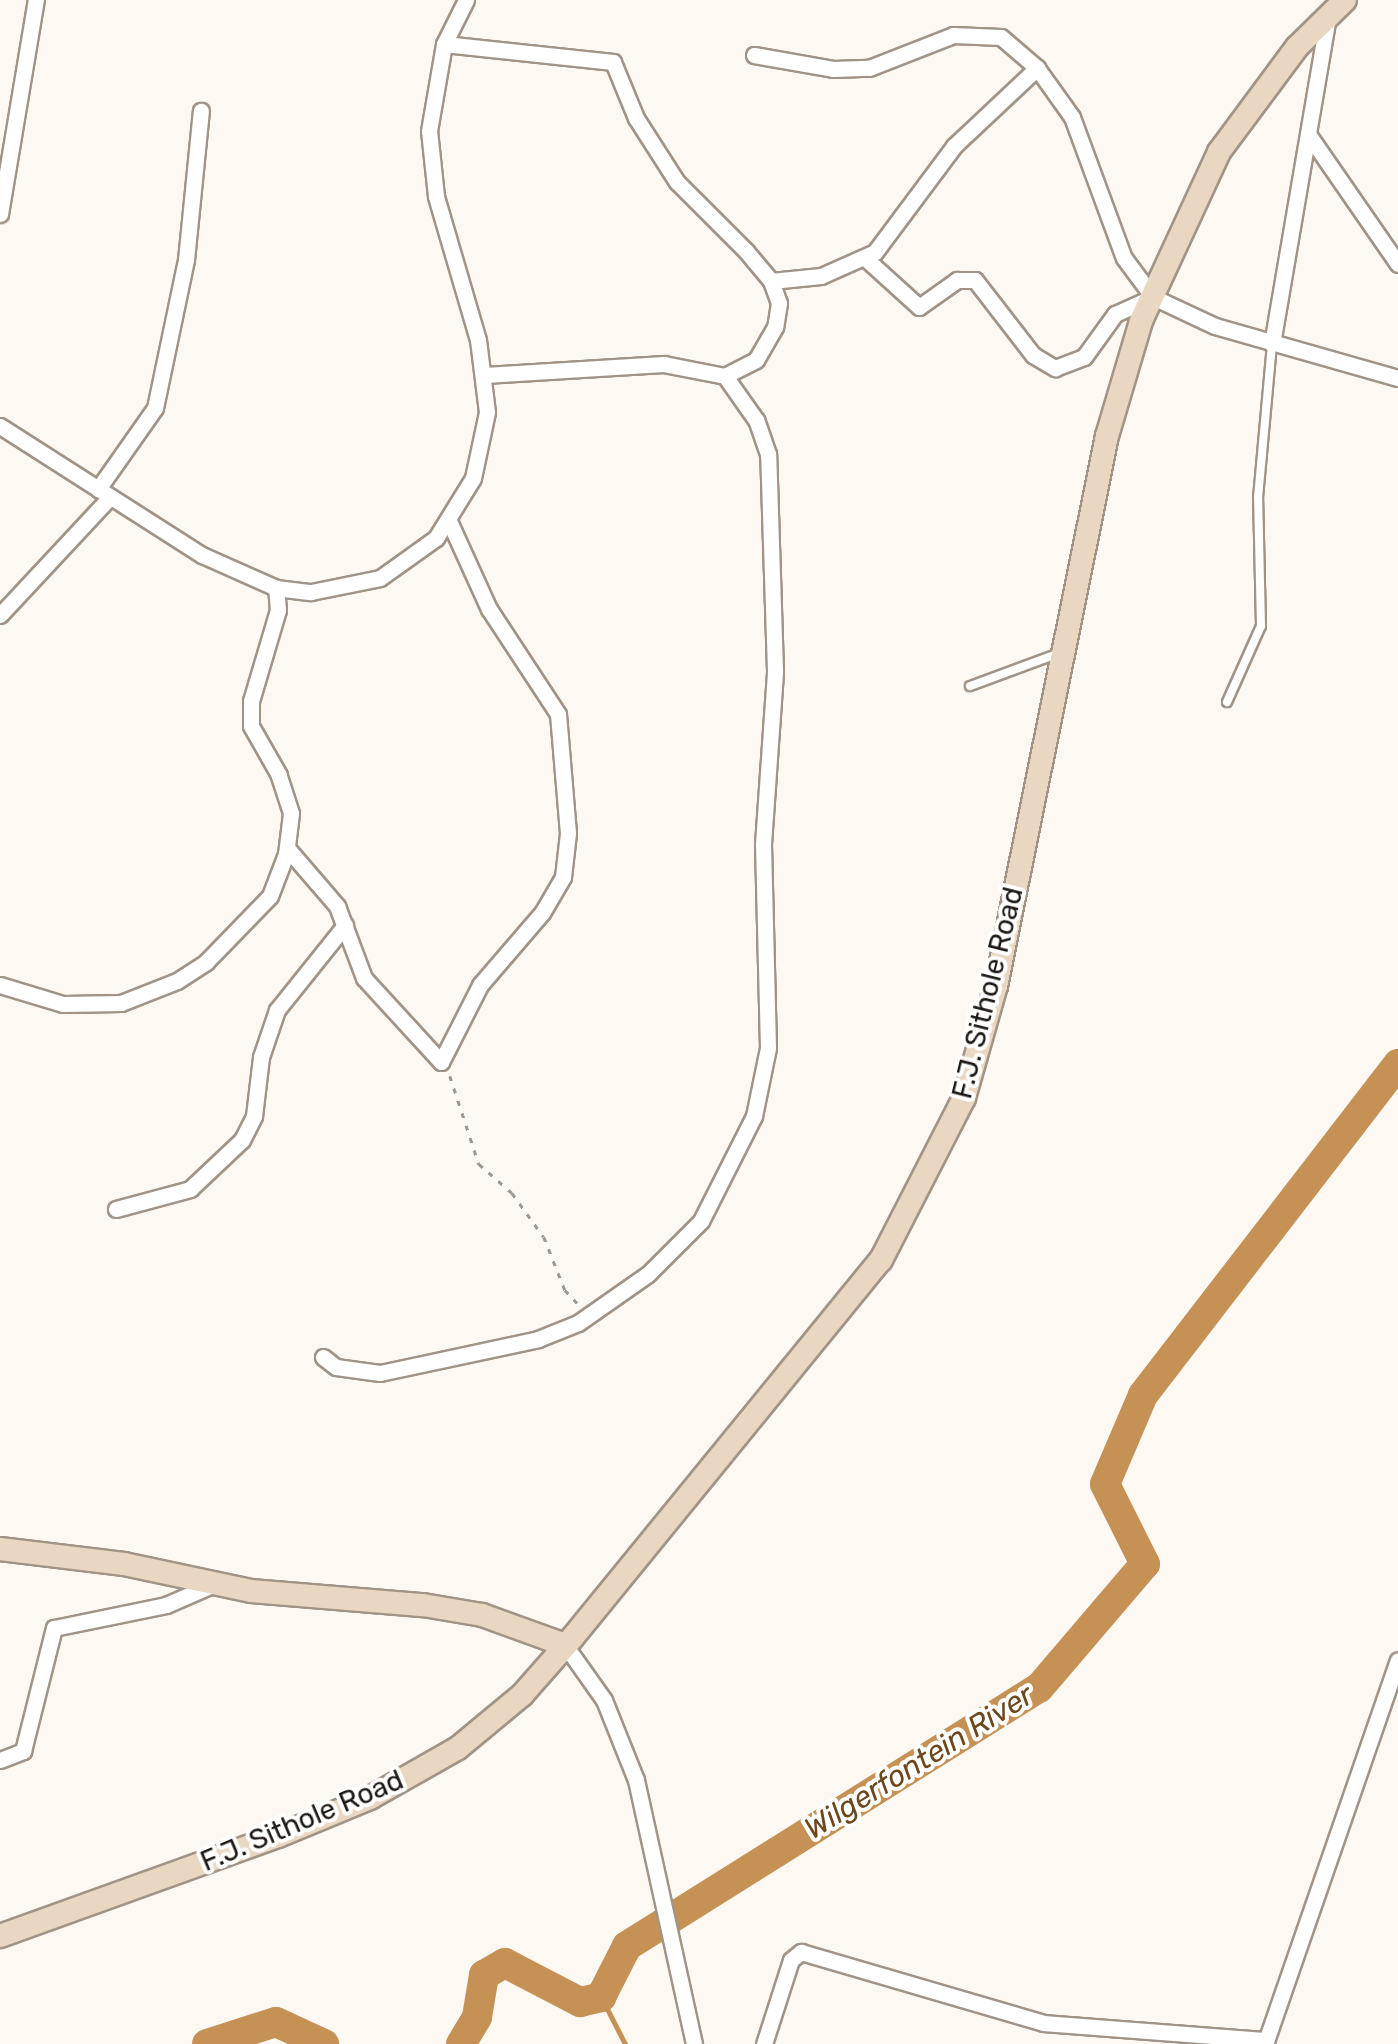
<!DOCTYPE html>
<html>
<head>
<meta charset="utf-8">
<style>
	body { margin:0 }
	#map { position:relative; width:1398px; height:2044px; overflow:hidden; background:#fdf8f2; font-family:Rubik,sans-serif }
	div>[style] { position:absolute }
	.stream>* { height:5px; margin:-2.5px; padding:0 2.5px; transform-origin:2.5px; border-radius:2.5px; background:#c69155 }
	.river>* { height:30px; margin:-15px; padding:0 15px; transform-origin:15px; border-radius:15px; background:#c69155 }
	.path>* { height:2.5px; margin-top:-1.25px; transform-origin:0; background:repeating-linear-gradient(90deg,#9d9893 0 5px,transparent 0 13px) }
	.roads { filter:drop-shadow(2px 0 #a19487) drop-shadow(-2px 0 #a19487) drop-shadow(0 2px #a19487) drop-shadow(0 -2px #a19487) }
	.lane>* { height:8px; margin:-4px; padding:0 4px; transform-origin:4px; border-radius:4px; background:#fff }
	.street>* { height:15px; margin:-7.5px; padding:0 7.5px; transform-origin:7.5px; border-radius:7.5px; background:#fff }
	.secondary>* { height:22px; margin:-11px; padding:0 11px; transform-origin:11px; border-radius:11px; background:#e9d7c1 }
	span { translate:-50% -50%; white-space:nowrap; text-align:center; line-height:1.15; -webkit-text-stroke:8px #fff; paint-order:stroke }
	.street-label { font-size:28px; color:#1c1712 }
	.water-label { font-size:30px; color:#6d481c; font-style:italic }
</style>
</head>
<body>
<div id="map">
	<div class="stream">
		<div style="left:601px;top:1997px;width:53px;rotate:62.9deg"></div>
	</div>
	<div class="river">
		<div style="left:207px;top:2044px;width:72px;rotate:-17.7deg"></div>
		<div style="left:276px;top:2022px;width:53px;rotate:24.6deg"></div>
		<div style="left:461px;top:2044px;width:31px;rotate:-59deg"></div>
		<div style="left:477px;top:2017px;width:43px;rotate:-80.5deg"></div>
		<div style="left:484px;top:1975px;width:24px;rotate:-30deg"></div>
		<div style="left:505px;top:1963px;width:85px;rotate:27.5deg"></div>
		<div style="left:580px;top:2002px;width:22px;rotate:-13deg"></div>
		<div style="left:601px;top:1997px;width:57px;rotate:-63deg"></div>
		<div style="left:627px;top:1946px;width:486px;rotate:-32.1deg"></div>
		<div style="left:1039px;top:1688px;width:163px;rotate:-49.5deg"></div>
		<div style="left:1145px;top:1564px;width:89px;rotate:-116.6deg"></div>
		<div style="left:1105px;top:1484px;width:97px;rotate:-66.9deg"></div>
		<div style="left:1143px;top:1395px;width:418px;rotate:-52.4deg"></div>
	</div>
	<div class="path">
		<div style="left:450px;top:1076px;width:93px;rotate:71.8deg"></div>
		<div style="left:479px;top:1164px;width:44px;rotate:41.3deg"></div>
		<div style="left:512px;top:1193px;width:54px;rotate:54deg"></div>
		<div style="left:544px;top:1237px;width:57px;rotate:68.4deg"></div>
		<div style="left:565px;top:1290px;width:18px;rotate:47deg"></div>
	</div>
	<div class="roads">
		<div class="lane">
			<div style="left:970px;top:686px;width:95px;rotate:-20.3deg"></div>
			<div style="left:1227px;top:702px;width:83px;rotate:-65.9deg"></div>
			<div style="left:1261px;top:626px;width:128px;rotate:-91.3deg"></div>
			<div style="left:1258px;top:498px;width:155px;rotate:-84.8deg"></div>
		</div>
		<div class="street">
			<div style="left:444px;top:44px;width:170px;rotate:6.1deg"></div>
			<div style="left:613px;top:62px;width:61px;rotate:67.7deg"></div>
			<div style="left:636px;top:118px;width:76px;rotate:57.4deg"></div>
			<div style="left:677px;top:182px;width:98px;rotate:45deg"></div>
			<div style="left:746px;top:251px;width:39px;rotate:50deg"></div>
			<div style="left:771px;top:281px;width:23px;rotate:70deg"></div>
			<div style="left:779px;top:303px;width:24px;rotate:99deg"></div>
			<div style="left:775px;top:327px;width:38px;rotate:120deg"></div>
			<div style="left:756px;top:360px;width:35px;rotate:153deg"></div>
			<div style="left:725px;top:376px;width:62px;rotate:-168.9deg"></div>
			<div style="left:664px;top:364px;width:180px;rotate:176.5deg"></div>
			<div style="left:754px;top:55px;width:80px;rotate:10deg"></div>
			<div style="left:833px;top:69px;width:36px;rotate:-2deg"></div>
			<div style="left:869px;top:68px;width:90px;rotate:-21.4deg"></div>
			<div style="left:953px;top:35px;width:48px;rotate:2.4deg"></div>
			<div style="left:1001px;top:37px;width:48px;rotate:40.7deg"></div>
			<div style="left:1037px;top:68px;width:60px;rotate:54.5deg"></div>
			<div style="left:1072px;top:117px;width:150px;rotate:69.8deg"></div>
			<div style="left:1124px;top:258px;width:49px;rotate:53.4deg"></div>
			<div style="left:1153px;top:297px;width:68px;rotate:25.1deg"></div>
			<div style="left:1215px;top:326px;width:190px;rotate:15.9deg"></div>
			<div style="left:1308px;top:134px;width:158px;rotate:55.3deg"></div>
			<div style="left:0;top:214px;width:217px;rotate:-80.5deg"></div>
			<div style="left:865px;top:258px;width:73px;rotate:42.2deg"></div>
			<div style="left:919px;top:307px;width:47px;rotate:-35.4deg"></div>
			<div style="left:957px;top:280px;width:18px"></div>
			<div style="left:975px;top:280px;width:95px;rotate:52.3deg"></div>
			<div style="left:1033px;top:355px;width:26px;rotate:31deg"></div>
			<div style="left:1055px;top:368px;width:31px;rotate:-21deg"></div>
			<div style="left:1084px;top:357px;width:53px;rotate:-54.2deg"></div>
			<div style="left:1115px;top:314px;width:42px;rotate:-24.1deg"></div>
			<div style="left:771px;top:281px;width:50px;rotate:-5.7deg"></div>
			<div style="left:821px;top:276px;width:59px;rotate:-24deg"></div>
			<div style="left:875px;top:252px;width:132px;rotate:-53.3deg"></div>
			<div style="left:954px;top:146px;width:114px;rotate:-43.2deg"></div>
			<div style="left:1272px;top:344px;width:333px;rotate:-80.3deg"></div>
			<div style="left:0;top:426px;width:240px;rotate:32.6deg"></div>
			<div style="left:202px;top:555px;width:81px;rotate:24deg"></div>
			<div style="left:276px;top:588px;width:35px;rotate:7deg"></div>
			<div style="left:311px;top:592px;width:70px;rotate:-11.5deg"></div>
			<div style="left:380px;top:578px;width:69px;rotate:-35.5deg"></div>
			<div style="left:436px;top:538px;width:70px;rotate:-58.3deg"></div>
			<div style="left:473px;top:478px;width:67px;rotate:-78deg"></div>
			<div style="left:487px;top:412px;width:73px;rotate:-97.1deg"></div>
			<div style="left:478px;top:340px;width:150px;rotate:-106.3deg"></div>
			<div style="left:436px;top:196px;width:65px;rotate:-96.1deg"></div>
			<div style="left:429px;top:131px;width:88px;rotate:-80.2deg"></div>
			<div style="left:444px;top:44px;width:49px;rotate:-63.4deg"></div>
			<div style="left:98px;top:489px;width:99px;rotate:-54.9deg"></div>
			<div style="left:155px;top:408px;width:151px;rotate:-78.2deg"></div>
			<div style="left:186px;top:260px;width:150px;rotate:-84.3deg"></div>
			<div style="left:0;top:615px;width:161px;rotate:-47deg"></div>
			<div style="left:287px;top:848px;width:77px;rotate:49.2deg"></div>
			<div style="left:337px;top:906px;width:77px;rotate:69.4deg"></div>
			<div style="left:364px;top:978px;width:114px;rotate:47.5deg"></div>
			<div style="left:0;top:985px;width:66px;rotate:16.8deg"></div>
			<div style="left:63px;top:1004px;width:58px;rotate:-1deg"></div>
			<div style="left:121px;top:1003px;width:60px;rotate:-21.4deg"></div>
			<div style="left:177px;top:981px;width:35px;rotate:-33deg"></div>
			<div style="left:206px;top:962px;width:92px;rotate:-45.9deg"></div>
			<div style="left:270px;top:896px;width:45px;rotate:-69.1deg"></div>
			<div style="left:286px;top:854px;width:41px;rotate:-83deg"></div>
			<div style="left:291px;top:813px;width:40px;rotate:-108deg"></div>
			<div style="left:279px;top:775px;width:56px;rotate:-119.7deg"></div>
			<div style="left:251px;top:726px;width:25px;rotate:-90deg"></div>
			<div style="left:251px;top:701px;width:95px;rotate:-73.5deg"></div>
			<div style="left:278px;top:610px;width:22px;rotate:-95deg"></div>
			<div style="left:441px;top:1062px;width:86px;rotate:-63.1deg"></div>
			<div style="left:480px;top:985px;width:95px;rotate:-49.3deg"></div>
			<div style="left:542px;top:913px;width:42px;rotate:-59.7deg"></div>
			<div style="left:563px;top:877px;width:44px;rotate:-83.5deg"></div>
			<div style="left:568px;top:833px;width:119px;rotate:-94.8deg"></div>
			<div style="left:558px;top:714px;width:126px;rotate:-123.3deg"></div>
			<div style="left:489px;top:609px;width:97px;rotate:-114.4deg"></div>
			<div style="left:116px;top:1209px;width:77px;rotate:-15.1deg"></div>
			<div style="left:190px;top:1189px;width:71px;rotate:-43.3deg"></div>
			<div style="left:242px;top:1140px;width:27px;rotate:-63deg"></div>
			<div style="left:254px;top:1116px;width:59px;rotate:-83.2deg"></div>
			<div style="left:261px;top:1057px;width:50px;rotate:-71.2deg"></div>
			<div style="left:277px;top:1010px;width:109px;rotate:-51.3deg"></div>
			<div style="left:323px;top:1357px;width:16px;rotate:38deg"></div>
			<div style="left:336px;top:1367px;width:44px;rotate:7.8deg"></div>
			<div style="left:380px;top:1373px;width:162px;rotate:-12.1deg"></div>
			<div style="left:538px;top:1339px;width:43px;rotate:-21.8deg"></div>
			<div style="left:578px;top:1323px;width:85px;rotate:-35deg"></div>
			<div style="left:648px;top:1274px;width:75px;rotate:-45deg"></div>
			<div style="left:701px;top:1221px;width:118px;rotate:-63.2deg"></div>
			<div style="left:754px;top:1116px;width:69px;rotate:-78.4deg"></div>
			<div style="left:768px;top:1048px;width:204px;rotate:-91.4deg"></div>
			<div style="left:763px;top:844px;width:173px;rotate:-86deg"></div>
			<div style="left:775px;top:671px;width:217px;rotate:-91.8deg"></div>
			<div style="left:768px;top:454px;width:36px;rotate:-109deg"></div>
			<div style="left:756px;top:420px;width:54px;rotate:-125.2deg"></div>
			<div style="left:565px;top:1645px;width:67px;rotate:54.7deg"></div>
			<div style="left:604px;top:1700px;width:86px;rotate:68.2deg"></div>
			<div style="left:636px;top:1780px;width:270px;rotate:77.6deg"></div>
			<div style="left:0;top:1760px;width:25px;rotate:-21deg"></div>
			<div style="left:23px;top:1751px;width:127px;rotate:-75.9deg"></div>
			<div style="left:54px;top:1628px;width:114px;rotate:-11.6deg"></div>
			<div style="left:166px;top:1605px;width:50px;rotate:-23.5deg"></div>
			<div style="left:764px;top:2044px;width:88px;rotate:-72.2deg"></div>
			<div style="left:791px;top:1960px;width:13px;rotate:-39deg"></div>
			<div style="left:801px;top:1952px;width:253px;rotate:16.3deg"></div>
			<div style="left:1044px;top:2023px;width:223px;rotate:4.4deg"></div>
			<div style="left:1265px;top:2044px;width:406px;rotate:-70.9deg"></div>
		</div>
		<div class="secondary">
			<div style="left:0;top:1549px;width:125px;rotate:6.9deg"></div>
			<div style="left:124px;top:1564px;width:130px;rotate:12deg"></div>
			<div style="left:251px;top:1591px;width:173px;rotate:4.7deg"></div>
			<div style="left:423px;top:1605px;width:60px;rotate:9.6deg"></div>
			<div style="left:482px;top:1615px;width:88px;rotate:19.9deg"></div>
			<div style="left:0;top:1936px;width:295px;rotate:-19.8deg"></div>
			<div style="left:278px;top:1836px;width:100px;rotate:-22.4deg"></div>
			<div style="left:370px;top:1798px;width:101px;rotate:-29.6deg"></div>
			<div style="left:458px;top:1748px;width:83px;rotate:-39.6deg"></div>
			<div style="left:522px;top:1695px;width:77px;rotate:-48.7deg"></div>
			<div style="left:573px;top:1637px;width:487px;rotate:-50.8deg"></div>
			<div style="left:881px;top:1260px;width:182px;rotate:-62.9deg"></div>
			<div style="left:964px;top:1098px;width:116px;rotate:-74.1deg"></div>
			<div style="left:996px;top:986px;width:561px;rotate:-78.59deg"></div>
			<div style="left:1107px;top:436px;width:120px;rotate:-73.5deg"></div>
			<div style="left:1141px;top:321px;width:186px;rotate:-65.2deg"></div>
			<div style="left:1219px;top:152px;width:131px;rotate:-53.4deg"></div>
			<div style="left:1297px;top:47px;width:67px;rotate:-44.4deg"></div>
		</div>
	</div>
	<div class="street-label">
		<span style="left:988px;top:993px;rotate:-76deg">F.J. Sithole Road</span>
		<span style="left:302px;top:1821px;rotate:-23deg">F.J. Sithole Road</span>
	</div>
	<div class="water-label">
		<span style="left:919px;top:1762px;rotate:-32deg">Wilgerfontein River</span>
	</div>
</div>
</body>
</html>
